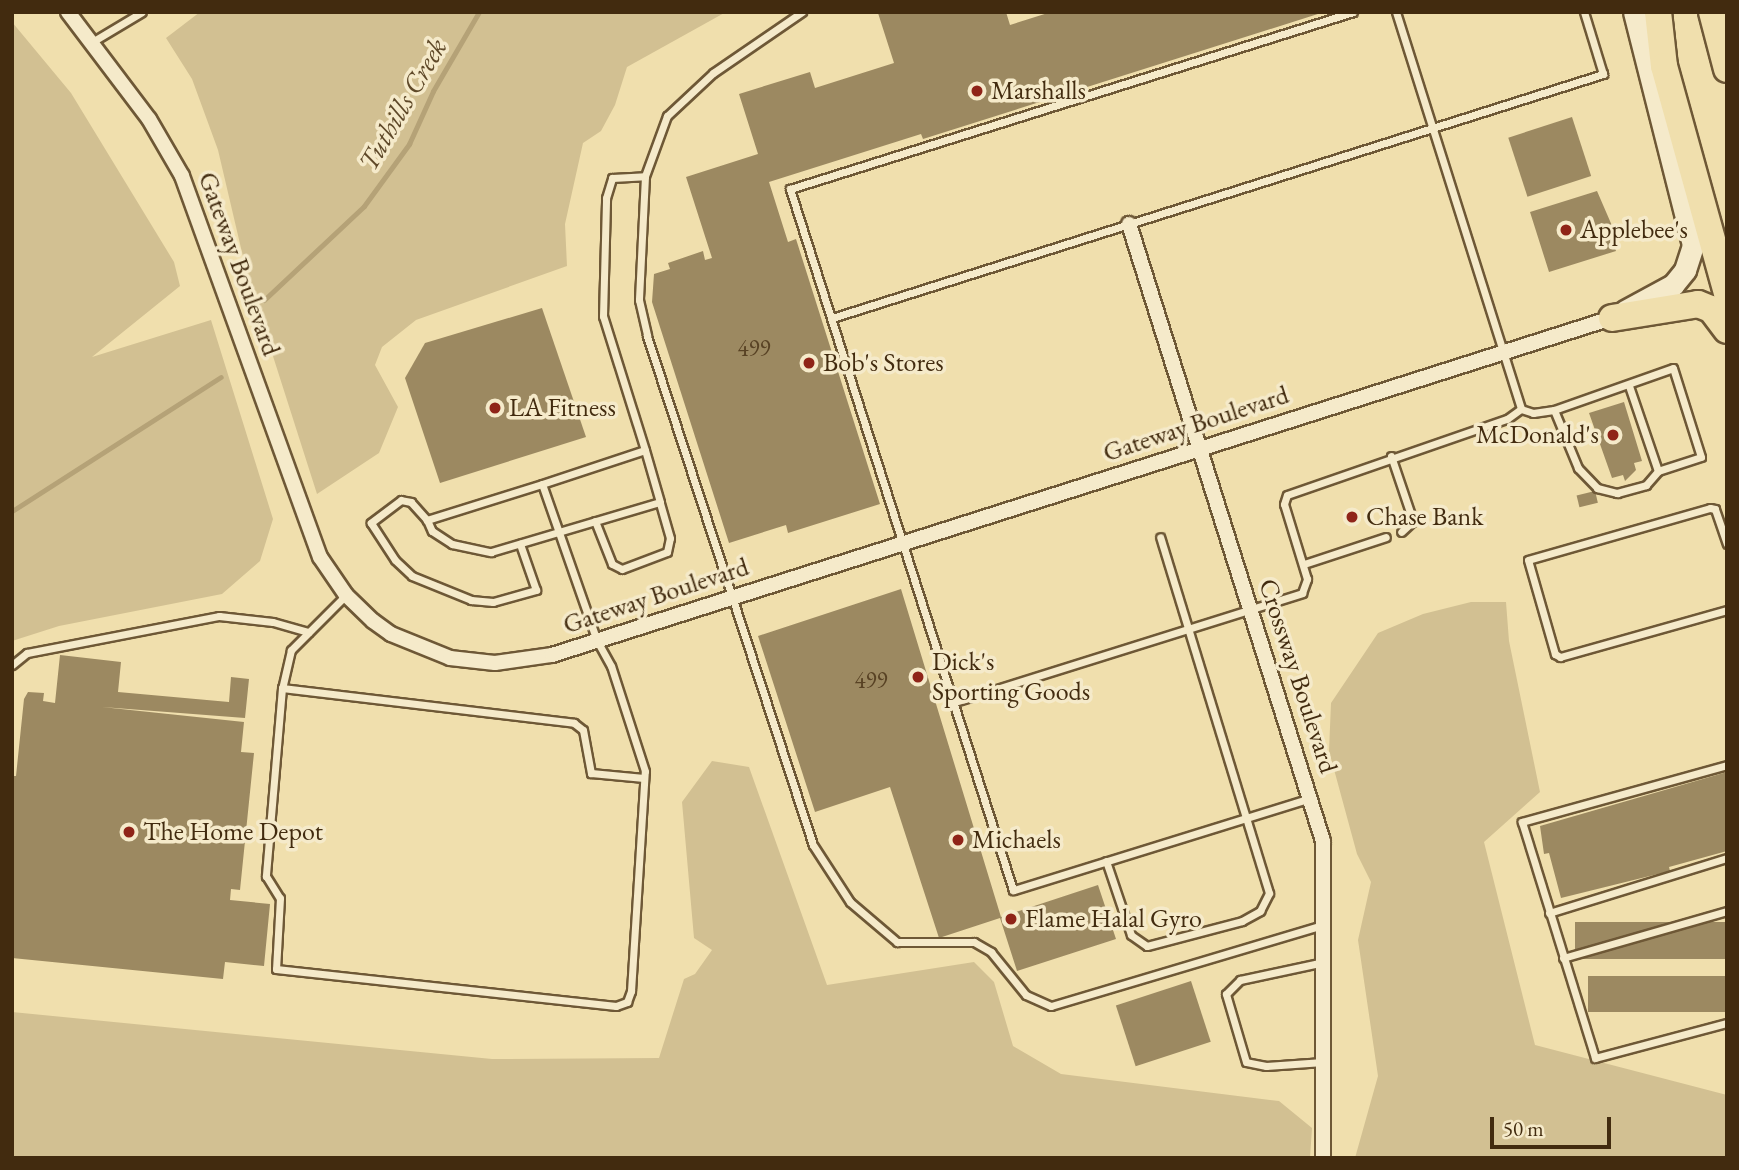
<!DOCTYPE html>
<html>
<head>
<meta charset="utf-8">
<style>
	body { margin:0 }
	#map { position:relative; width:1739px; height:1170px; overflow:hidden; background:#f0dfad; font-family:"EB Garamond",serif }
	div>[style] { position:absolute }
	.green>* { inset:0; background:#d2c092 }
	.stream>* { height:5px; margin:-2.5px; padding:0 2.5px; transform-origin:2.5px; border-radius:2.5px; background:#b5a277 }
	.building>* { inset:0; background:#9c8961; transform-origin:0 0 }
	.roads { filter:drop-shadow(2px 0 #6e5836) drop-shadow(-2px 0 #6e5836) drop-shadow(0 2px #6e5836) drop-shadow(0 -2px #6e5836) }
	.lane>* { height:7px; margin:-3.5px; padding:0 3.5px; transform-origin:3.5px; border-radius:3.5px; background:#f5eaca }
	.street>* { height:14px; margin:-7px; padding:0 7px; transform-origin:7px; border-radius:7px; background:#f5eaca }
	.secondary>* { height:21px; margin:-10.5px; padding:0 10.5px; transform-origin:10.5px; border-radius:10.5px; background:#f5eaca }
	.highway>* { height:26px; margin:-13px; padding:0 13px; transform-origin:13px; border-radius:13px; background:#f0dfad }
	.dots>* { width:19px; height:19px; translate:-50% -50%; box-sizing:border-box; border:4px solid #f5eaca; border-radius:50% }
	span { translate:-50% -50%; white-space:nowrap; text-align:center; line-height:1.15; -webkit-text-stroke:7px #f5eaca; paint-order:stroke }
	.number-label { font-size:23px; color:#584224 }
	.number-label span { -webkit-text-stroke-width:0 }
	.poi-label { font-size:26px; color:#422b0f }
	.left { translate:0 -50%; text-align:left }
	.right { translate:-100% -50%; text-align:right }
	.street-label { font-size:26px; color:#422b0f }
	.water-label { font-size:28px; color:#5f4929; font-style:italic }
	.frame { position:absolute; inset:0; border:14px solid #422b0f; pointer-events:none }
	.scale { position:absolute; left:1490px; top:1117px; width:121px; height:32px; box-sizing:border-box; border:4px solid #422b0f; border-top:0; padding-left:9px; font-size:21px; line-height:24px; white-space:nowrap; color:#422b0f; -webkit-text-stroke:5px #f5eaca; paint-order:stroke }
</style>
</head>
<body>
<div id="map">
	<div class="green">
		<div style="clip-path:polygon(200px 12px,726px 12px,627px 67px,615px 105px,601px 131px,583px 143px,565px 224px,567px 266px,416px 320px,382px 347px,375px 365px,398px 407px,379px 453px,317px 494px,248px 278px,218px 150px,192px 79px,166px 38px)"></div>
		<div style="clip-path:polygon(12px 22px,71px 93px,174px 262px,180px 286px,92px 357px,211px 320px,273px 519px,260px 561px,222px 594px,59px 626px,12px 641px)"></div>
		<div style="clip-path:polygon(1471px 602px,1506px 602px,1509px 641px,1540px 792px,1484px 842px,1535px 1045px,1727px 1095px,1727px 1158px,1355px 1158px,1378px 1076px,1358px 940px,1371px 882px,1357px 854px,1329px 751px,1331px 703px,1378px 633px,1423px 614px)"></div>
		<div style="clip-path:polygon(712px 761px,749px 767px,827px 985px,974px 962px,994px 982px,1013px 1046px,1061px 1074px,1279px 1101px,1312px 1128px,1310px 1158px,12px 1158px,12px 1012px,492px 1059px,659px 1058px,684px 979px,695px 974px,712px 950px,694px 938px,682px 802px)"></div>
	</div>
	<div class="stream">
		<div style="left:264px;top:300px;width:137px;rotate:-43.2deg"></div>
		<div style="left:364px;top:206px;width:77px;rotate:-54deg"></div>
		<div style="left:409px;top:144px;width:58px;rotate:-65.6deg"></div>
		<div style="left:433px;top:91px;width:91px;rotate:-59.8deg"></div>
		<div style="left:12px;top:511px;width:248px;rotate:-32.7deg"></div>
	</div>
	<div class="building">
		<div style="clip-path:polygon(1006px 12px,1010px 25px,1051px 12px,1321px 13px,923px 139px,921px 134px,769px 182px,788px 242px,796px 239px,880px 504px,788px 533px,786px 525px,729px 543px,652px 302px,654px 274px,670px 269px,668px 263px,703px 251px,705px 260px,712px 258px,686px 177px,758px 154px,739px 94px,810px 72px,815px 88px,894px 63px,878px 13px)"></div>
		<div style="left:1572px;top:117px;width:62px;height:67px;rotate:72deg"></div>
		<div style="clip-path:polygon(1597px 191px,1613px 228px,1609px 230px,1616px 251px,1549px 272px,1530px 212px)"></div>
		<div style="clip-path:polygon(542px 308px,586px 437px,440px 483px,405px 378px,425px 343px)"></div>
		<div style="clip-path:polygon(1624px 402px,1642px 461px,1634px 463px,1636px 470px,1625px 481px,1623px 475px,1612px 478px,1589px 413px)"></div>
		<div style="left:1595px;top:491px;width:12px;height:19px;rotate:76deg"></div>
		<div style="clip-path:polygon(901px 589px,1001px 917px,1098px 885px,1116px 939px,1017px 971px,1000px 918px,939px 938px,890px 787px,815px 812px,758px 636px)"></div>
		<div style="clip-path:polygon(60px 655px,121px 662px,118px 692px,229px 702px,231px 677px,249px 679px,245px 718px,102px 707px,244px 722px,241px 752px,254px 753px,240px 890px,231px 889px,230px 900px,270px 904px,264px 966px,225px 962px,223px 979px,12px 958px,12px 776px,16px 776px,24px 699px,28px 692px,44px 693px,43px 701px,55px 703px)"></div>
		<div style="clip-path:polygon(1727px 772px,1727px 851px,1669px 867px,1670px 871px,1561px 898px,1549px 853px,1544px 854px,1540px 826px)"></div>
		<div style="left:1727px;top:922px;width:37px;height:152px;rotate:90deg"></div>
		<div style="left:1727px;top:976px;width:36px;height:139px;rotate:90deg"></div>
		<div style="left:1191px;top:981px;width:64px;height:79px;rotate:72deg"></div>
	</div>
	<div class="roads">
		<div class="lane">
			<div style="left:1396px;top:12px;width:416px;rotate:72.5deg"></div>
			<div style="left:1521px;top:409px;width:13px;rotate:18deg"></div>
			<div style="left:1533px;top:413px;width:21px;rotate:-8deg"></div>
			<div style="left:1554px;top:410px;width:126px;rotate:-19.4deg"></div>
			<div style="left:1673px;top:368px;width:93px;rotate:72.5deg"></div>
			<div style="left:1701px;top:457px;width:45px;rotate:162deg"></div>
			<div style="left:92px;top:42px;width:58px;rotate:-31deg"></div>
			<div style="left:645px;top:176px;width:124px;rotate:92.8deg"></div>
			<div style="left:639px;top:300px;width:37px;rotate:77deg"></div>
			<div style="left:647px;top:336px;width:535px;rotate:71.94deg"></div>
			<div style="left:813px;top:845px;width:68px;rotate:57deg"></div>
			<div style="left:850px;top:902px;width:62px;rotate:40.4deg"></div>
			<div style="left:897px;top:942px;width:77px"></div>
			<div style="left:974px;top:942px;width:20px;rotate:30deg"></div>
			<div style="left:991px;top:952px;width:55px;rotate:50.9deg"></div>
			<div style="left:1026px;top:995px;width:27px;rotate:24deg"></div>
			<div style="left:1051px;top:1006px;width:284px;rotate:-16.6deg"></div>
			<div style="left:832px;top:318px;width:809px;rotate:-17.56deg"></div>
			<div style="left:1603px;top:74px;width:65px;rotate:-107deg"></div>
			<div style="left:1554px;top:410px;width:63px;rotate:67.5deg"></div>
			<div style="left:1578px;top:468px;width:28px;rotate:46deg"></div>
			<div style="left:1597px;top:488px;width:21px;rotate:14deg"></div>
			<div style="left:1617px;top:493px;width:30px;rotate:-15deg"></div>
			<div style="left:1646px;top:485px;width:18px;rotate:-49deg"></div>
			<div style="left:1658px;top:471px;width:90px;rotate:-108.8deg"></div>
			<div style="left:1391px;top:456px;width:69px;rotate:71.3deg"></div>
			<div style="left:1413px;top:521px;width:16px;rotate:137deg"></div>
			<div style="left:542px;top:484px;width:121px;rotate:162.6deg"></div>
			<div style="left:427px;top:520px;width:12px;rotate:66deg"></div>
			<div style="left:432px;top:531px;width:24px;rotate:33deg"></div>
			<div style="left:452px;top:544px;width:40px;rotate:12deg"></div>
			<div style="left:491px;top:552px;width:176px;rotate:-16.5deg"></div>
			<div style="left:660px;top:502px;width:54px;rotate:-106.1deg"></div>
			<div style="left:427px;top:520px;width:24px;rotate:-132deg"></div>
			<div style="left:411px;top:502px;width:10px;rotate:-169deg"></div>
			<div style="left:401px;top:500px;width:38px;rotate:143deg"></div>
			<div style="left:371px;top:523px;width:44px;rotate:57deg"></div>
			<div style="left:395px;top:560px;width:23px;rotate:43deg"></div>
			<div style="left:412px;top:576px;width:64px;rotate:22.1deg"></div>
			<div style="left:471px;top:600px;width:22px;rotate:5deg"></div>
			<div style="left:493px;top:602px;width:45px;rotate:-15.6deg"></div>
			<div style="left:536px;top:590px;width:49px;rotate:-109.2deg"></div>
			<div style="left:595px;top:521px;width:46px;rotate:68.4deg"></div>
			<div style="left:612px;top:564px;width:11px;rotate:27deg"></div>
			<div style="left:622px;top:569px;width:48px;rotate:-20.7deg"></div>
			<div style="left:667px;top:552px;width:14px;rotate:-78deg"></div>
			<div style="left:670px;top:538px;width:37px;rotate:-106deg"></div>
			<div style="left:1727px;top:544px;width:37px;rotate:-109deg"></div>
			<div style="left:1715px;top:509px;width:5px;rotate:-169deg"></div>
			<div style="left:1710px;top:508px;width:189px;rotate:164.1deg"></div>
			<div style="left:1528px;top:560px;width:98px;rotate:74deg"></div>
			<div style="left:1555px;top:654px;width:6px;rotate:31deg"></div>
			<div style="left:1560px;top:657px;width:173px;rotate:-15.7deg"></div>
			<div style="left:1304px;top:564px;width:86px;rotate:-18.2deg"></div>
			<div style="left:346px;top:595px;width:78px;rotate:135deg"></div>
			<div style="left:291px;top:650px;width:39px;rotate:103deg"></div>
			<div style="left:282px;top:688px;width:189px;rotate:94.9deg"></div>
			<div style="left:266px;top:876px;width:26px;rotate:58deg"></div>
			<div style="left:280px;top:898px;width:71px;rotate:93.2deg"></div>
			<div style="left:276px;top:969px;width:342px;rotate:6.2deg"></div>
			<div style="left:616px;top:1006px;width:12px;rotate:-20deg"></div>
			<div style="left:627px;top:1002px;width:12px;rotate:-70deg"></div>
			<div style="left:631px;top:991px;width:220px;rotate:-86.4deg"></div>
			<div style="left:645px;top:771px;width:110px;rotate:-107.9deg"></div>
			<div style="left:611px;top:666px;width:29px;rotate:-119deg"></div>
			<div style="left:597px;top:641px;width:166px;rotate:-109.3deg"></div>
			<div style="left:542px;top:484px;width:108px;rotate:-18.3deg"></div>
			<div style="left:645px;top:450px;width:140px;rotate:-107.4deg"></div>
			<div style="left:603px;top:316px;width:118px;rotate:-88.5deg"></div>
			<div style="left:606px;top:198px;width:21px;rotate:-73deg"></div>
			<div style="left:612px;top:178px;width:33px;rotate:-3deg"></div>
			<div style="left:645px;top:176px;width:64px;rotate:-69.9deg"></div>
			<div style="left:667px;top:116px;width:63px;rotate:-43.1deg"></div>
			<div style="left:713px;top:73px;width:108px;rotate:-34.4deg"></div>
			<div style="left:12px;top:665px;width:19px;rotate:-39deg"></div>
			<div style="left:27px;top:653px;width:196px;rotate:-10.9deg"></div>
			<div style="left:219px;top:616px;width:54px;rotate:6.3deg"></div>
			<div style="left:273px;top:622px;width:37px;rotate:16deg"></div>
			<div style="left:282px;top:688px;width:294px;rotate:6.8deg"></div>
			<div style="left:574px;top:723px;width:11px;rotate:38deg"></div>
			<div style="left:583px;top:730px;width:44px;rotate:79.5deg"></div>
			<div style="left:591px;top:773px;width:53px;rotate:5.4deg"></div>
			<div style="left:955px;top:702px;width:364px;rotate:-17.4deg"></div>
			<div style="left:1302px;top:593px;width:15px;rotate:-70deg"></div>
			<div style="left:1307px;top:579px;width:78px;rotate:-107deg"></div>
			<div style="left:1284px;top:504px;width:9px;rotate:-72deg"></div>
			<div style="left:1287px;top:495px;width:233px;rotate:-19.1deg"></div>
			<div style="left:1507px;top:419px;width:17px;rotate:-36deg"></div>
			<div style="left:1727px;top:765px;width:213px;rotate:164.5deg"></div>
			<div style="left:1522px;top:822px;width:247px;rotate:72.8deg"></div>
			<div style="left:1595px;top:1058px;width:137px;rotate:-14.9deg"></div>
			<div style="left:1311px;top:798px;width:312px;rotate:162.8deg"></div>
			<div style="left:1013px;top:890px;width:736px;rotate:-107.65deg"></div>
			<div style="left:790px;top:189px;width:590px;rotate:-17.45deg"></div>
			<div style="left:1106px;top:861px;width:78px;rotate:71.3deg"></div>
			<div style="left:1131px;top:935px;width:19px;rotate:35deg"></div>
			<div style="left:1147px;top:946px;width:98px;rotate:-14.7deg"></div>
			<div style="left:1242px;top:921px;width:21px;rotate:-29deg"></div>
			<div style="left:1260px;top:911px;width:20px;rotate:-63deg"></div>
			<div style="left:1269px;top:893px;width:372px;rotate:-107deg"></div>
			<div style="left:1549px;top:913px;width:186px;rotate:-17.2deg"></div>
			<div style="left:1563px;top:958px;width:171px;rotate:-16deg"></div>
			<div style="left:1323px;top:1062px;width:57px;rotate:176deg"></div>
			<div style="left:1266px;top:1066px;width:20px;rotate:-169deg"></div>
			<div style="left:1246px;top:1062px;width:71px;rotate:-106.4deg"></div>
			<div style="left:1226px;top:994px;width:20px;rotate:-45deg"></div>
			<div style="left:1240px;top:980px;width:86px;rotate:-12.1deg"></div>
		</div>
		<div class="street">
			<div style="left:68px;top:12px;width:134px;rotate:52.9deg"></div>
			<div style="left:149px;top:119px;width:66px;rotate:59.9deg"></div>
			<div style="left:182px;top:176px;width:405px;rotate:70.1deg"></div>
			<div style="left:320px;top:557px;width:46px;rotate:55.6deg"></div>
			<div style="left:346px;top:595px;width:37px;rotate:44deg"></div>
			<div style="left:373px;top:621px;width:22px;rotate:36deg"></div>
			<div style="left:391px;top:634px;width:64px;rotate:22.1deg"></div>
			<div style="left:450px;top:658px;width:45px;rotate:6.3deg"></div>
			<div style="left:495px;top:663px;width:58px;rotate:-8deg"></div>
			<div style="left:552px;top:655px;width:1112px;rotate:-17.64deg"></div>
			<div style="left:1129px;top:224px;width:647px;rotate:72.55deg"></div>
			<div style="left:1323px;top:841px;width:317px;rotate:90deg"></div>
		</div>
		<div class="secondary">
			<div style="left:1625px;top:311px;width:55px;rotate:-28.4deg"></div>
			<div style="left:1673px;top:285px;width:19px;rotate:-51deg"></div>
			<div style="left:1685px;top:270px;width:26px;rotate:-72deg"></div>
			<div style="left:1693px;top:245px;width:240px;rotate:-104.2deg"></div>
		</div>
		<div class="highway">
			<div style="left:1658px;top:12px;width:54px;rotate:83.7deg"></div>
			<div style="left:1664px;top:66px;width:236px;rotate:74.5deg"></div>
			<div style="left:1712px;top:12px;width:59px;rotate:75.3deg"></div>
			<div style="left:1612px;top:318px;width:87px;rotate:-9.2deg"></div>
			<div style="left:1698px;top:304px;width:14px;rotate:21deg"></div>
			<div style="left:1711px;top:309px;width:26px;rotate:53deg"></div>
		</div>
	</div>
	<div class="dots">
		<div style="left:977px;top:91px;background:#8f2418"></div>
		<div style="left:1566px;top:230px;background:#8f2418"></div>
		<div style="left:809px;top:363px;background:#8f2418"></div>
		<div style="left:495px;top:408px;background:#8f2418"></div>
		<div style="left:1613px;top:435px;background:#8f2418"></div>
		<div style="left:1352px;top:517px;background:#8f2418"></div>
		<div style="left:918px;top:677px;background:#8f2418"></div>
		<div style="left:129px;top:832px;background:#8f2418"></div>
		<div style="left:958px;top:840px;background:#8f2418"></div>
		<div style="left:1011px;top:919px;background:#8f2418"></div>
	</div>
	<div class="number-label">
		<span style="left:754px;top:348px">499</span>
		<span style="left:871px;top:680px">499</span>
	</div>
	<div class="poi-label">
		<span class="left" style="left:991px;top:91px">Marshalls</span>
		<span class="left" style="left:1580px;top:230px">Applebee's</span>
		<span class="left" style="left:823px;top:363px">Bob's Stores</span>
		<span class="left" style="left:509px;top:408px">LA Fitness</span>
		<span class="right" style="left:1599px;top:435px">McDonald's</span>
		<span class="left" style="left:1366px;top:517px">Chase Bank</span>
		<span class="left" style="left:932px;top:677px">Dick's<br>Sporting Goods</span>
		<span class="left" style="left:143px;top:832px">The Home Depot</span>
		<span class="left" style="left:972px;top:840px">Michaels</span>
		<span class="left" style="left:1025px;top:919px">Flame Halal Gyro</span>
	</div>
	<div class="street-label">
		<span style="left:239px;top:264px;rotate:70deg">Gateway Boulevard</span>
		<span style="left:1196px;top:424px;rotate:-18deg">Gateway Boulevard</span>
		<span style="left:656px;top:596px;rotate:-18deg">Gateway Boulevard</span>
		<span style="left:1298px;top:676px;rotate:72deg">Crossway Boulevard</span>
	</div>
	<div class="water-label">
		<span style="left:402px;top:104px;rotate:-60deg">Tuthills Creek</span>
	</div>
	<div class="frame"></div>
	<div class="scale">50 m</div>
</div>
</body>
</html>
